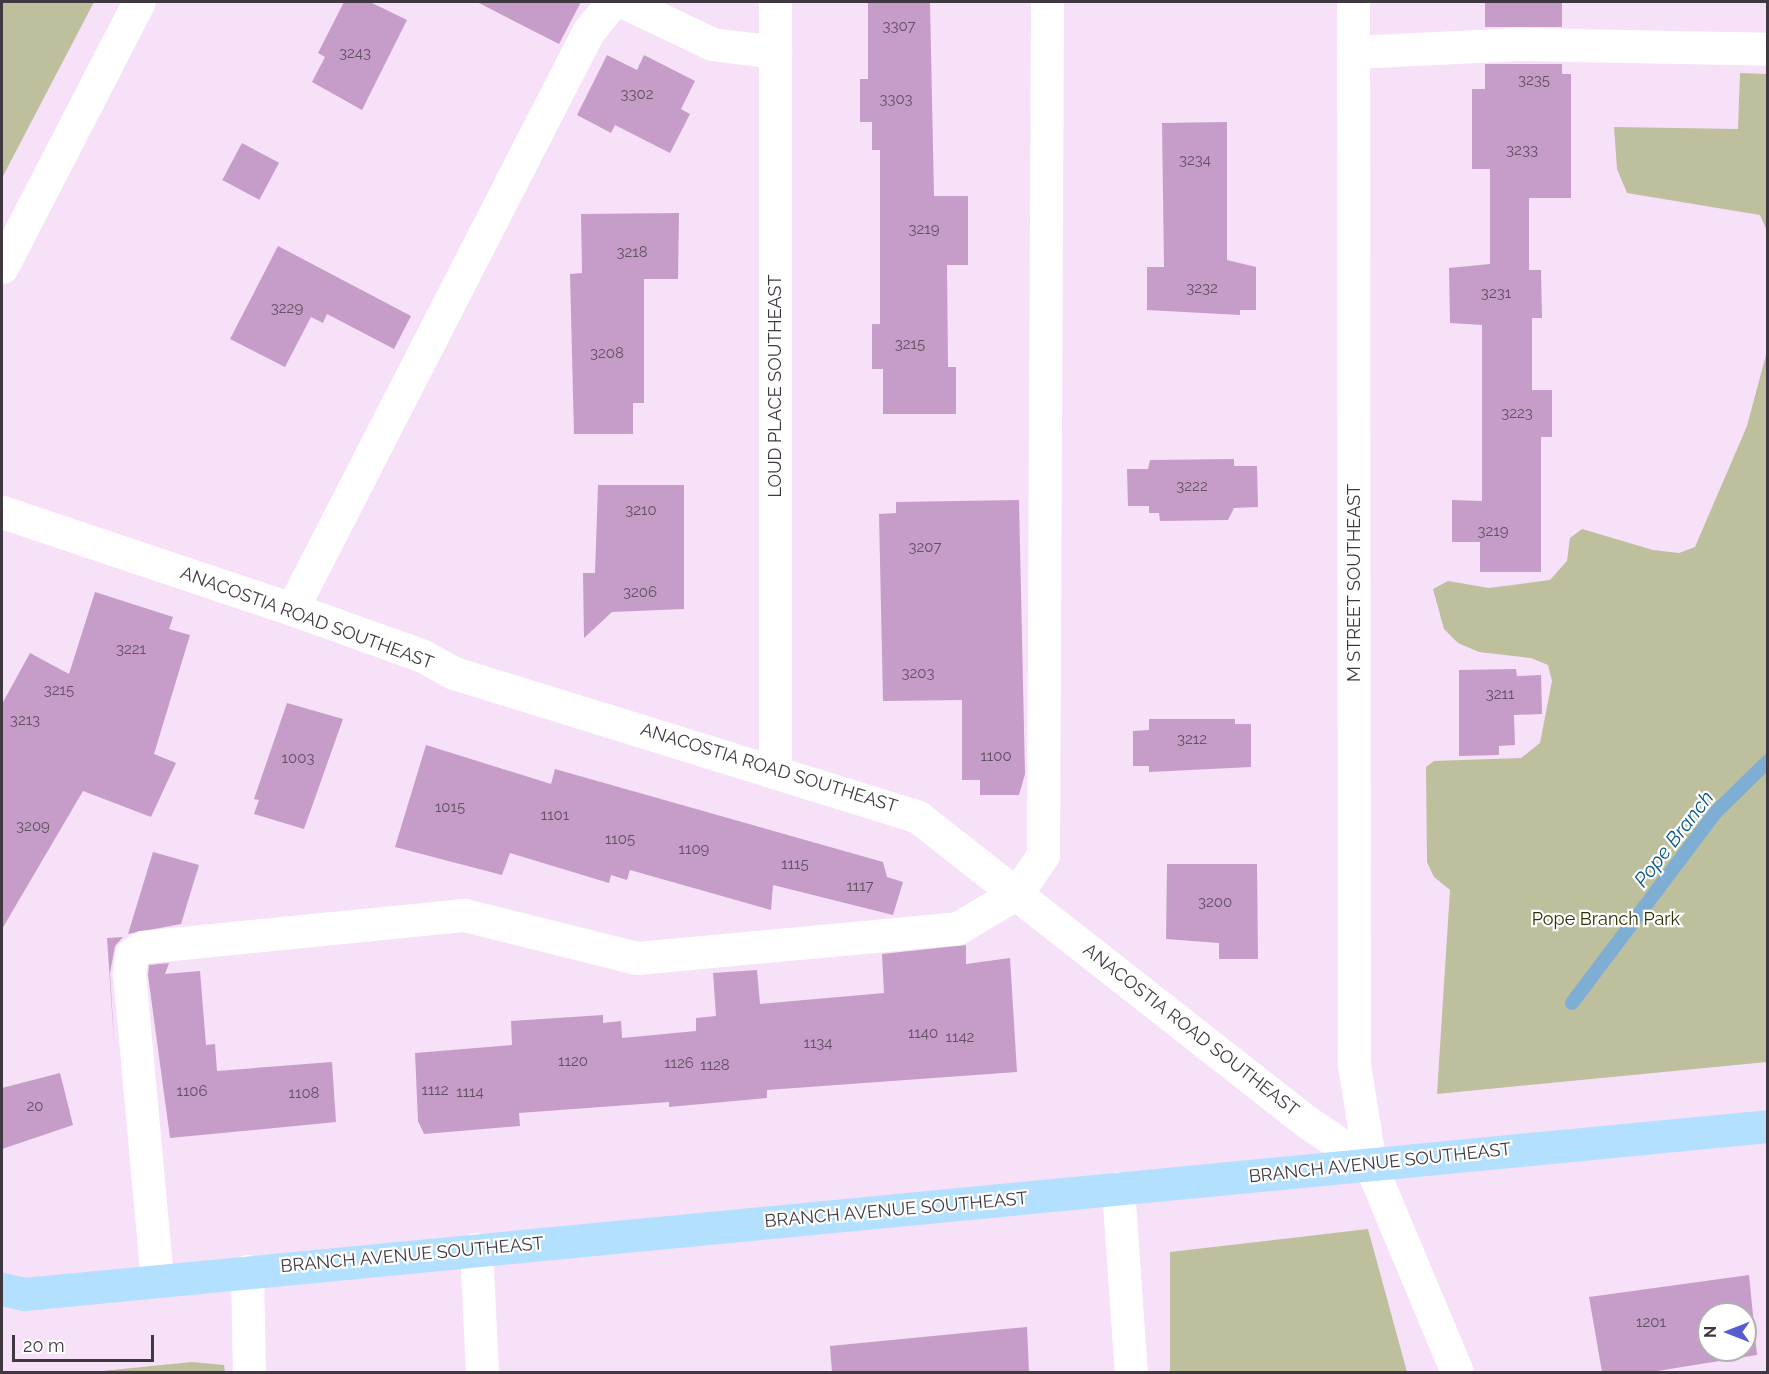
<!DOCTYPE html>
<html>
<head>
<meta charset="utf-8">
<style>
	body { margin:0 }
	#map { position:relative; width:1769px; height:1374px; overflow:hidden; background:#f6e1f8; font-family:Raleway,sans-serif }
	div>[style] { position:absolute }
	.green>* { inset:0; background:#bdbf9d }
	.stream>* { height:14px; margin:-7px; padding:0 7px; transform-origin:7px; border-radius:7px; background:#7eaed4 }
	.building>* { inset:0; background:#c59dc8; transform-origin:0 0 }
	.minor>* { height:33px; margin:-16.5px; padding:0 16.5px; transform-origin:16.5px; border-radius:16.5px; background:#fff }
	.major>* { height:33px; margin:-16.5px; padding:0 16.5px; transform-origin:16.5px; border-radius:16.5px; background:#b2e0fe }
	span { translate:-50% -50%; white-space:nowrap; text-align:center; line-height:1.15; -webkit-text-stroke:4.5px #fff; paint-order:stroke }
	.number-label { font-size:15px; color:#615163 }
	.number-label span { -webkit-text-stroke-width:0 }
	.street-label { font-size:18px; color:#403841 }
	.park-label { font-size:18px; color:#303103 }
	.water-label { font-size:20px; color:#035787; font-style:italic }
	.frame { position:absolute; inset:0; border:3px solid #403841; pointer-events:none }
	.north { position:absolute; left:1697px; top:1302px; width:60px; height:60px; box-sizing:border-box; background:#fff; border:2px solid #b3afb3; border-radius:50%; rotate:270deg; font-size:16px; font-weight:700; line-height:24px; text-align:center; color:#403841 }
	.north::after { content:''; display:block; margin:auto; width:21px; height:27px; background:#565bd2; clip-path:polygon(50% 0,100% 100%,50% 72%,0 100%) }
	.scale { position:absolute; left:12px; top:1335px; width:142px; height:27px; box-sizing:border-box; border:3px solid #403841; border-top:0; padding-left:8px; font-size:18px; line-height:21px; white-space:nowrap; color:#403841; -webkit-text-stroke:4px #fff; paint-order:stroke }
</style>
</head>
<body>
<div id="map">
	<div class="green">
		<div style="clip-path:polygon(2px 2px,94px 2px,2px 178px)"></div>
		<div style="clip-path:polygon(1740px 73px,1767px 74px,1767px 231px,1760px 215px,1627px 193px,1617px 169px,1614px 127px,1738px 129px)"></div>
		<div style="clip-path:polygon(1767px 351px,1767px 1062px,1437px 1094px,1450px 890px,1434px 877px,1427px 862px,1426px 767px,1434px 761px,1521px 758px,1540px 743px,1552px 681px,1548px 665px,1531px 658px,1479px 652px,1458px 643px,1444px 629px,1433px 589px,1448px 581px,1489px 588px,1550px 580px,1567px 561px,1570px 538px,1582px 529px,1653px 550px,1679px 553px,1695px 547px,1747px 426px)"></div>
		<div style="clip-path:polygon(1368px 1229px,1407px 1372px,1170px 1372px,1170px 1252px)"></div>
		<div style="clip-path:polygon(192px 1362px,224px 1365px,225px 1372px,92px 1372px)"></div>
	</div>
	<div class="stream">
		<div style="left:1572px;top:1003px;width:239px;rotate:-53deg"></div>
		<div style="left:1716px;top:812px;width:73px;rotate:-44.4deg"></div>
	</div>
	<div class="building">
		<div style="clip-path:polygon(344px 2px,370px 2px,407px 20px,362px 110px,312px 82px,325px 57px,318px 53px)"></div>
		<div style="clip-path:polygon(477px 2px,581px 2px,559px 44px)"></div>
		<div style="clip-path:polygon(868px 2px,930px 2px,934px 196px,968px 196px,968px 265px,947px 265px,948px 367px,956px 367px,956px 414px,883px 414px,883px 369px,872px 369px,872px 324px,880px 324px,880px 150px,872px 150px,872px 122px,860px 122px,860px 79px,868px 79px)"></div>
		<div style="left:1485px;top:2px;width:77px;height:25px"></div>
		<div style="clip-path:polygon(607px 55px,637px 70px,644px 55px,695px 81px,681px 109px,690px 114px,670px 153px,615px 125px,611px 133px,577px 115px)"></div>
		<div style="clip-path:polygon(1485px 64px,1562px 64px,1562px 74px,1571px 74px,1571px 198px,1529px 198px,1529px 270px,1541px 270px,1542px 318px,1532px 318px,1532px 390px,1552px 390px,1552px 437px,1541px 437px,1541px 572px,1480px 572px,1480px 542px,1452px 542px,1452px 500px,1482px 501px,1482px 325px,1450px 323px,1449px 268px,1490px 264px,1490px 169px,1472px 169px,1472px 89px,1485px 89px)"></div>
		<div style="clip-path:polygon(1227px 122px,1227px 260px,1256px 267px,1256px 310px,1240px 310px,1240px 315px,1147px 310px,1147px 267px,1164px 267px,1162px 123px)"></div>
		<div style="left:242px;top:143px;width:42px;height:42px;rotate:28deg"></div>
		<div style="clip-path:polygon(679px 213px,678px 279px,644px 279px,644px 403px,633px 403px,633px 434px,574px 434px,570px 274px,582px 273px,581px 214px)"></div>
		<div style="clip-path:polygon(278px 246px,411px 316px,394px 349px,327px 314px,323px 323px,311px 317px,285px 367px,230px 339px)"></div>
		<div style="clip-path:polygon(1234px 459px,1234px 466px,1257px 466px,1258px 507px,1234px 508px,1228px 520px,1160px 521px,1159px 513px,1149px 513px,1149px 506px,1128px 506px,1127px 469px,1148px 469px,1150px 460px)"></div>
		<div style="clip-path:polygon(598px 485px,684px 485px,684px 609px,612px 612px,584px 638px,583px 573px,595px 573px)"></div>
		<div style="clip-path:polygon(1019px 500px,1025px 774px,1019px 795px,980px 795px,980px 780px,962px 780px,962px 700px,883px 701px,879px 514px,896px 513px,896px 502px)"></div>
		<div style="clip-path:polygon(95px 592px,173px 617px,169px 629px,190px 635px,154px 754px,176px 763px,151px 817px,83px 791px,2px 929px,2px 704px,30px 653px,69px 674px)"></div>
		<div style="clip-path:polygon(1516px 669px,1517px 676px,1541px 675px,1542px 714px,1514px 715px,1515px 745px,1499px 746px,1499px 755px,1459px 756px,1459px 670px)"></div>
		<div style="clip-path:polygon(287px 703px,343px 719px,304px 829px,254px 814px,259px 800px,254px 799px)"></div>
		<div style="clip-path:polygon(1149px 719px,1235px 719px,1235px 724px,1251px 724px,1251px 767px,1149px 772px,1149px 766px,1133px 766px,1133px 731px,1149px 730px)"></div>
		<div style="clip-path:polygon(426px 745px,551px 784px,555px 769px,883px 862px,887px 877px,903px 882px,893px 915px,773px 885px,771px 910px,630px 870px,627px 880px,611px 875px,609px 883px,510px 853px,502px 875px,395px 847px)"></div>
		<div style="clip-path:polygon(153px 852px,199px 865px,181px 924px,128px 934px)"></div>
		<div style="clip-path:polygon(1167px 864px,1257px 864px,1258px 959px,1219px 959px,1219px 943px,1166px 939px)"></div>
		<div style="clip-path:polygon(123px 937px,115px 946px,110px 973px,115px 1056px,107px 938px)"></div>
		<div style="clip-path:polygon(966px 945px,966px 964px,1010px 958px,1017px 1072px,767px 1090px,767px 1098px,669px 1107px,669px 1102px,519px 1113px,520px 1126px,424px 1134px,418px 1121px,415px 1053px,512px 1045px,511px 1021px,603px 1015px,603px 1023px,621px 1021px,622px 1038px,696px 1031px,696px 1018px,716px 1016px,713px 973px,757px 970px,760px 1004px,884px 993px,882px 954px)"></div>
		<div style="clip-path:polygon(169px 963px,165px 974px,200px 971px,206px 1045px,215px 1044px,217px 1071px,332px 1062px,336px 1122px,170px 1138px,148px 975px,149px 965px)"></div>
		<div style="clip-path:polygon(60px 1073px,73px 1125px,2px 1149px,2px 1088px)"></div>
		<div style="clip-path:polygon(evenodd,1749px 1275px,1757px 1355px,1651px 1372px,1602px 1372px,1589px 1297px,1749px 1275px,1709px 1314px,1745px 1314px,1745px 1350px,1709px 1350px,1709px 1314px)"></div>
		<div style="clip-path:polygon(1027px 1327px,1029px 1372px,832px 1372px,830px 1346px)"></div>
	</div>
	<div class="minor">
		<div style="left:624px;top:2px;width:98px;rotate:25.5deg"></div>
		<div style="left:712px;top:44px;width:64px;rotate:7.2deg"></div>
		<div style="left:775px;top:2px;width:768px;rotate:90deg"></div>
		<div style="left:1353px;top:2px;width:1063px;rotate:89.95deg"></div>
		<div style="left:1354px;top:1065px;width:100px;rotate:80.8deg"></div>
		<div style="left:1353px;top:52px;width:165px;rotate:-2.8deg"></div>
		<div style="left:1518px;top:44px;width:250px;rotate:1.1deg"></div>
		<div style="left:2px;top:267px;width:298px;rotate:-62.7deg"></div>
		<div style="left:2px;top:512px;width:306px;rotate:18.5deg"></div>
		<div style="left:292px;top:609px;width:139px;rotate:19.7deg"></div>
		<div style="left:423px;top:656px;width:35px;rotate:29deg"></div>
		<div style="left:454px;top:673px;width:486px;rotate:17.2deg"></div>
		<div style="left:918px;top:817px;width:498px;rotate:38.1deg"></div>
		<div style="left:1310px;top:1124px;width:72px;rotate:33.7deg"></div>
		<div style="left:1370px;top:1164px;width:225px;rotate:67.3deg"></div>
		<div style="left:292px;top:609px;width:648px;rotate:-62.84deg"></div>
		<div style="left:588px;top:32px;width:38px;rotate:-51deg"></div>
		<div style="left:1118px;top:1188px;width:184px;rotate:86deg"></div>
		<div style="left:476px;top:1249px;width:123px;rotate:87.2deg"></div>
		<div style="left:247px;top:1271px;width:101px;rotate:88.9deg"></div>
		<div style="left:157px;top:1280px;width:306px;rotate:-95.2deg"></div>
		<div style="left:129px;top:975px;width:20px;rotate:-84deg"></div>
		<div style="left:131px;top:955px;width:14px;rotate:-36deg"></div>
		<div style="left:142px;top:947px;width:324px;rotate:-5.7deg"></div>
		<div style="left:464px;top:915px;width:178px;rotate:14deg"></div>
		<div style="left:637px;top:958px;width:322px;rotate:-5.3deg"></div>
		<div style="left:958px;top:928px;width:69px;rotate:-30.7deg"></div>
		<div style="left:1017px;top:893px;width:46px;rotate:-55.6deg"></div>
		<div style="left:1043px;top:855px;width:853px;rotate:-89.73deg"></div>
	</div>
	<div class="major">
		<div style="left:2px;top:1289px;width:23px;rotate:13deg"></div>
		<div style="left:24px;top:1294px;width:1752px;rotate:-5.5deg"></div>
	</div>
	<div class="number-label">
		<span style="left:899px;top:27px">3307</span>
		<span style="left:355px;top:54px">3243</span>
		<span style="left:1534px;top:81px">3235</span>
		<span style="left:637px;top:95px">3302</span>
		<span style="left:896px;top:100px">3303</span>
		<span style="left:1522px;top:151px">3233</span>
		<span style="left:1195px;top:161px">3234</span>
		<span style="left:924px;top:230px">3219</span>
		<span style="left:632px;top:253px">3218</span>
		<span style="left:1202px;top:289px">3232</span>
		<span style="left:1496px;top:294px">3231</span>
		<span style="left:287px;top:309px">3229</span>
		<span style="left:910px;top:345px">3215</span>
		<span style="left:607px;top:354px">3208</span>
		<span style="left:1517px;top:414px">3223</span>
		<span style="left:1192px;top:487px">3222</span>
		<span style="left:641px;top:511px">3210</span>
		<span style="left:1493px;top:532px">3219</span>
		<span style="left:925px;top:548px">3207</span>
		<span style="left:640px;top:593px">3206</span>
		<span style="left:131px;top:650px">3221</span>
		<span style="left:918px;top:674px">3203</span>
		<span style="left:59px;top:691px">3215</span>
		<span style="left:1500px;top:695px">3211</span>
		<span style="left:25px;top:721px">3213</span>
		<span style="left:1192px;top:740px">3212</span>
		<span style="left:996px;top:757px">1100</span>
		<span style="left:298px;top:759px">1003</span>
		<span style="left:450px;top:808px">1015</span>
		<span style="left:555px;top:816px">1101</span>
		<span style="left:33px;top:827px">3209</span>
		<span style="left:620px;top:840px">1105</span>
		<span style="left:694px;top:850px">1109</span>
		<span style="left:795px;top:865px">1115</span>
		<span style="left:860px;top:887px">1117</span>
		<span style="left:1215px;top:903px">3200</span>
		<span style="left:923px;top:1034px">1140</span>
		<span style="left:960px;top:1038px">1142</span>
		<span style="left:818px;top:1044px">1134</span>
		<span style="left:573px;top:1062px">1120</span>
		<span style="left:679px;top:1064px">1126</span>
		<span style="left:715px;top:1066px">1128</span>
		<span style="left:435px;top:1091px">1112</span>
		<span style="left:192px;top:1092px">1106</span>
		<span style="left:470px;top:1093px">1114</span>
		<span style="left:304px;top:1094px">1108</span>
		<span style="left:35px;top:1107px">20</span>
		<span style="left:1651px;top:1323px">1201</span>
	</div>
	<div class="street-label">
		<span style="left:775px;top:386px;rotate:-90deg">LOUD PLACE SOUTHEAST</span>
		<span style="left:1354px;top:583px;rotate:-90deg">M STREET SOUTHEAST</span>
		<span style="left:307px;top:618px;rotate:20deg">ANACOSTIA ROAD SOUTHEAST</span>
		<span style="left:769px;top:768px;rotate:17deg">ANACOSTIA ROAD SOUTHEAST</span>
		<span style="left:1191px;top:1030px;rotate:38deg">ANACOSTIA ROAD SOUTHEAST</span>
		<span style="left:1380px;top:1163px;rotate:-6deg">BRANCH AVENUE SOUTHEAST</span>
		<span style="left:896px;top:1210px;rotate:-5deg">BRANCH AVENUE SOUTHEAST</span>
		<span style="left:412px;top:1255px;rotate:-5deg">BRANCH AVENUE SOUTHEAST</span>
	</div>
	<div class="park-label">
		<span style="left:1606px;top:919px">Pope Branch Park</span>
	</div>
	<div class="water-label">
		<span style="left:1674px;top:839px;rotate:-52deg">Pope Branch</span>
	</div>
	<div class="frame"></div>
	<div class="north">N</div>
	<div class="scale">20 m</div>
</div>
</body>
</html>
